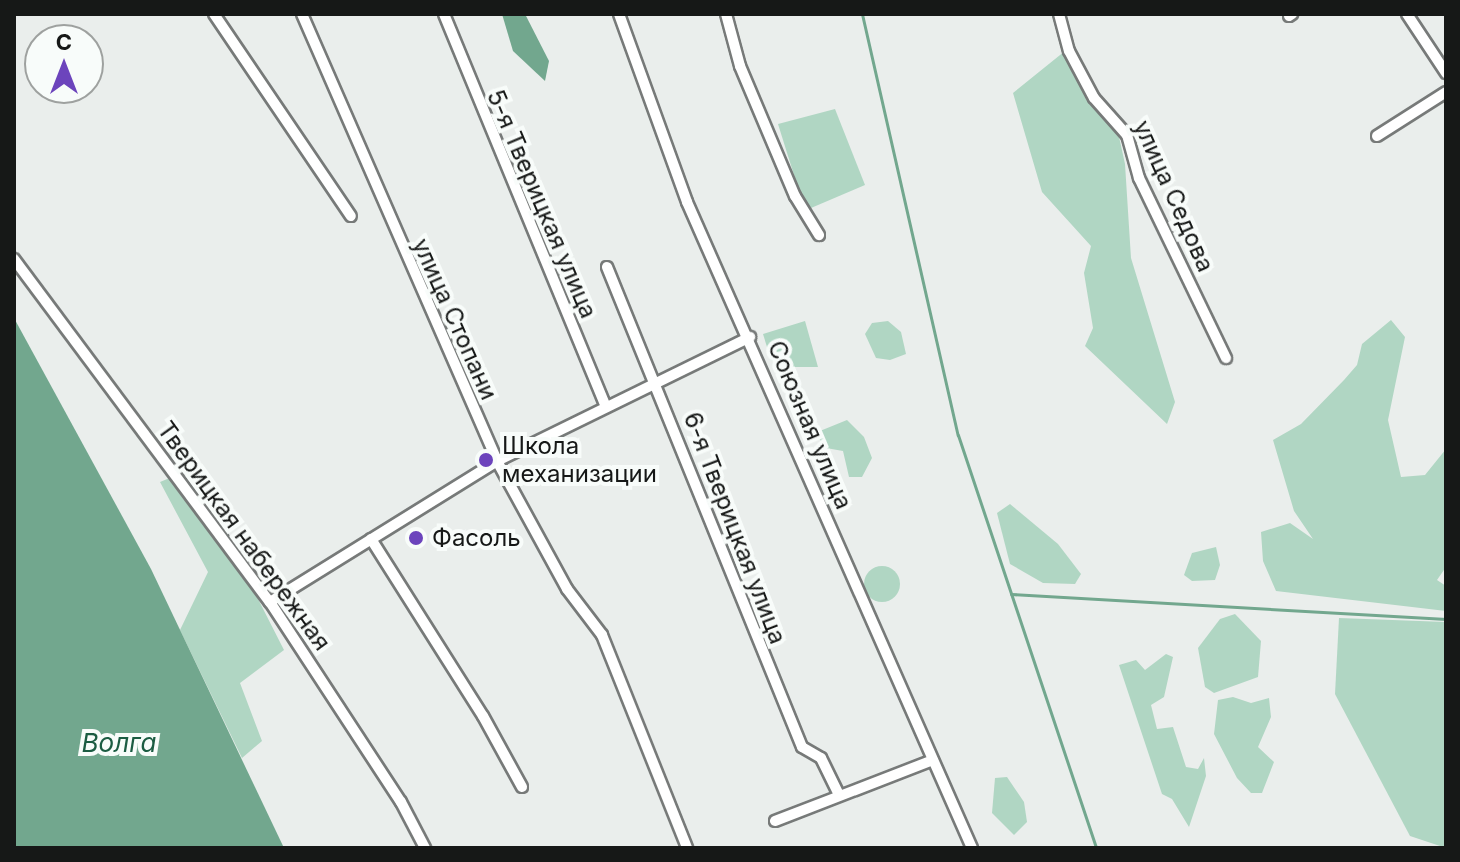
<!DOCTYPE html>
<html>
<head>
<meta charset="utf-8">
<style>
	body { margin:0 }
	#map { position:relative; width:1460px; height:862px; overflow:hidden; background:#eaeeec; font-family:Inter,sans-serif }
	div>[style] { position:absolute }
	.green>* { inset:0; background:#b0d6c3 }
	.round { border-radius:50% }
	.water>* { inset:0; background:#72a78e }
	.stream>* { height:3px; margin:-1.5px; padding:0 1.5px; transform-origin:1.5px; border-radius:1.5px; background:#72a78e }
	.roads { filter:drop-shadow(2px 0 #777a79) drop-shadow(-2px 0 #777a79) drop-shadow(0 2px #777a79) drop-shadow(0 -2px #777a79) }
	.minor>* { height:10px; margin:-5px; padding:0 5px; transform-origin:5px; border-radius:5px; background:#fff }
	.dots>* { width:22px; height:22px; translate:-50% -50%; box-sizing:border-box; border:4px solid #f8fcfa; border-radius:50% }
	span { translate:-50% -50%; white-space:nowrap; text-align:center; line-height:1.15; -webkit-text-stroke:8px #f8fcfa; paint-order:stroke }
	.street-label { font-size:24px; color:#161817 }
	.poi-label { font-size:24px; color:#161817 }
	.left { translate:0 -50%; text-align:left }
	.water-label { font-size:26px; color:#1b5c42; font-style:italic }
	.frame { position:absolute; inset:0; border:16px solid #161817; pointer-events:none }
	.north { position:absolute; left:24px; top:24px; width:80px; height:80px; box-sizing:border-box; background:#f8fcfa; border:2px solid #9ea19f; border-radius:50%; rotate:0deg; font-size:22px; font-weight:700; line-height:32px; text-align:center; color:#161817 }
	.north::after { content:''; display:block; margin:auto; width:28px; height:36px; background:#6c44bc; clip-path:polygon(50% 0,100% 100%,50% 72%,0 100%) }
</style>
</head>
<body>
<div id="map">
	<div class="green">
		<div style="clip-path:polygon(1065px 51px,1116px 123px,1125px 164px,1131px 258px,1175px 402px,1167px 424px,1085px 346px,1093px 328px,1084px 273px,1091px 246px,1042px 192px,1013px 93px)"></div>
		<div style="clip-path:polygon(835px 109px,865px 185px,811px 208px,799px 191px,778px 124px)"></div>
		<div style="clip-path:polygon(1391px 320px,1405px 337px,1388px 420px,1401px 477px,1425px 475px,1446px 449px,1446px 567px,1437px 580px,1446px 586px,1446px 611px,1276px 591px,1263px 561px,1261px 532px,1290px 523px,1313px 539px,1294px 511px,1273px 440px,1301px 424px,1344px 380px,1357px 365px,1362px 344px)"></div>
		<div style="clip-path:polygon(805px 321px,818px 367px,787px 367px,771px 360px,763px 334px)"></div>
		<div style="clip-path:polygon(888px 321px,901px 332px,906px 354px,890px 360px,876px 358px,865px 334px,872px 323px)"></div>
		<div style="clip-path:polygon(847px 420px,864px 437px,872px 458px,862px 477px,849px 477px,843px 451px,826px 448px,815px 433px)"></div>
		<div style="clip-path:polygon(172px 477px,256px 595px,284px 650px,240px 683px,262px 741px,242px 758px,180px 630px,208px 572px,160px 482px)"></div>
		<div style="clip-path:polygon(1010px 504px,1058px 544px,1081px 574px,1075px 584px,1043px 583px,1010px 564px,997px 513px)"></div>
		<div style="clip-path:polygon(1216px 547px,1220px 565px,1215px 580px,1192px 581px,1184px 575px,1192px 553px)"></div>
		<div class="round" style="left:864px;top:566px;width:36px;height:36px"></div>
		<div style="clip-path:polygon(1235px 614px,1261px 641px,1258px 677px,1214px 693px,1205px 687px,1198px 648px,1220px 619px)"></div>
		<div style="clip-path:polygon(1339px 618px,1446px 622px,1446px 848px,1410px 836px,1335px 694px)"></div>
		<div style="clip-path:polygon(1166px 654px,1173px 657px,1164px 697px,1151px 705px,1157px 729px,1173px 727px,1186px 767px,1198px 769px,1204px 758px,1206px 776px,1189px 827px,1172px 799px,1162px 794px,1119px 665px,1136px 660px,1145px 670px)"></div>
		<div style="clip-path:polygon(1233px 697px,1251px 703px,1269px 698px,1271px 717px,1258px 747px,1274px 762px,1262px 793px,1251px 793px,1237px 778px,1214px 734px,1218px 700px)"></div>
		<div style="clip-path:polygon(1007px 777px,1024px 802px,1027px 822px,1014px 835px,992px 813px,995px 778px)"></div>
	</div>
	<div class="water">
		<div style="clip-path:polygon(502px 14px,525px 14px,549px 61px,545px 81px,513px 51px)"></div>
		<div style="clip-path:polygon(14px 318px,151px 569px,284px 848px,14px 848px)"></div>
	</div>
	<div class="stream">
		<div style="left:862px;top:14px;width:432px;rotate:77.2deg"></div>
		<div style="left:958px;top:435px;width:435px;rotate:71.5deg"></div>
		<div style="left:1011px;top:594px;width:436px;rotate:3.3deg"></div>
	</div>
	<div class="roads">
		<div class="minor">
			<div style="left:214px;top:14px;width:244px;rotate:55.9deg"></div>
			<div style="left:302px;top:14px;width:488px;rotate:66.4deg"></div>
			<div style="left:497px;top:461px;width:146px;rotate:61.3deg"></div>
			<div style="left:567px;top:589px;width:58px;rotate:52.7deg"></div>
			<div style="left:602px;top:635px;width:229px;rotate:68.2deg"></div>
			<div style="left:444px;top:14px;width:425px;rotate:67.6deg"></div>
			<div style="left:619px;top:14px;width:200px;rotate:70.1deg"></div>
			<div style="left:687px;top:202px;width:706px;rotate:66.19deg"></div>
			<div style="left:726px;top:14px;width:54px;rotate:74.9deg"></div>
			<div style="left:740px;top:66px;width:141px;rotate:67.1deg"></div>
			<div style="left:795px;top:196px;width:46px;rotate:58.4deg"></div>
			<div style="left:1059px;top:14px;width:38px;rotate:75deg"></div>
			<div style="left:1069px;top:51px;width:53px;rotate:62deg"></div>
			<div style="left:1094px;top:98px;width:50px;rotate:48.3deg"></div>
			<div style="left:1127px;top:135px;width:45px;rotate:74.4deg"></div>
			<div style="left:1139px;top:178px;width:200px;rotate:64.2deg"></div>
			<div style="left:1407px;top:14px;width:71px;rotate:56.5deg"></div>
			<div style="left:1289px;top:16px;width:4px;rotate:-34deg"></div>
			<div style="left:1377px;top:136px;width:82px;rotate:-32.5deg"></div>
			<div style="left:14px;top:259px;width:428px;rotate:53.3deg"></div>
			<div style="left:270px;top:602px;width:239px;rotate:56.8deg"></div>
			<div style="left:401px;top:802px;width:52px;rotate:62.4deg"></div>
			<div style="left:607px;top:267px;width:518px;rotate:67.89deg"></div>
			<div style="left:802px;top:747px;width:22px;rotate:30deg"></div>
			<div style="left:821px;top:758px;width:39px;rotate:64deg"></div>
			<div style="left:371px;top:539px;width:209px;rotate:57.7deg"></div>
			<div style="left:483px;top:716px;width:81px;rotate:61.2deg"></div>
			<div style="left:270px;top:602px;width:267px;rotate:-31.8deg"></div>
			<div style="left:497px;top:461px;width:282px;rotate:-26.1deg"></div>
			<div style="left:775px;top:821px;width:169px;rotate:-21.1deg"></div>
		</div>
	</div>
	<div class="dots">
		<div style="left:486px;top:460px;background:#6c44bc"></div>
		<div style="left:416px;top:538px;background:#6c44bc"></div>
	</div>
	<div class="street-label">
		<span style="left:1174px;top:196px;rotate:66deg">улица Седова</span>
		<span style="left:542px;top:204px;rotate:67deg">5-я Тверицкая улица</span>
		<span style="left:455px;top:319px;rotate:66deg">улица Стопани</span>
		<span style="left:810px;top:425px;rotate:67deg">Союзная улица</span>
		<span style="left:735px;top:528px;rotate:69deg">6-я Тверицкая улица</span>
		<span style="left:244px;top:536px;rotate:54deg">Тверицкая набережная</span>
	</div>
	<div class="poi-label">
		<span class="left" style="left:502px;top:460px">Школа<br>механизации</span>
		<span class="left" style="left:432px;top:538px">Фасоль</span>
	</div>
	<div class="water-label">
		<span style="left:119px;top:743px">Волга</span>
	</div>
	<div class="frame"></div>
	<div class="north">С</div>
</div>
</body>
</html>
